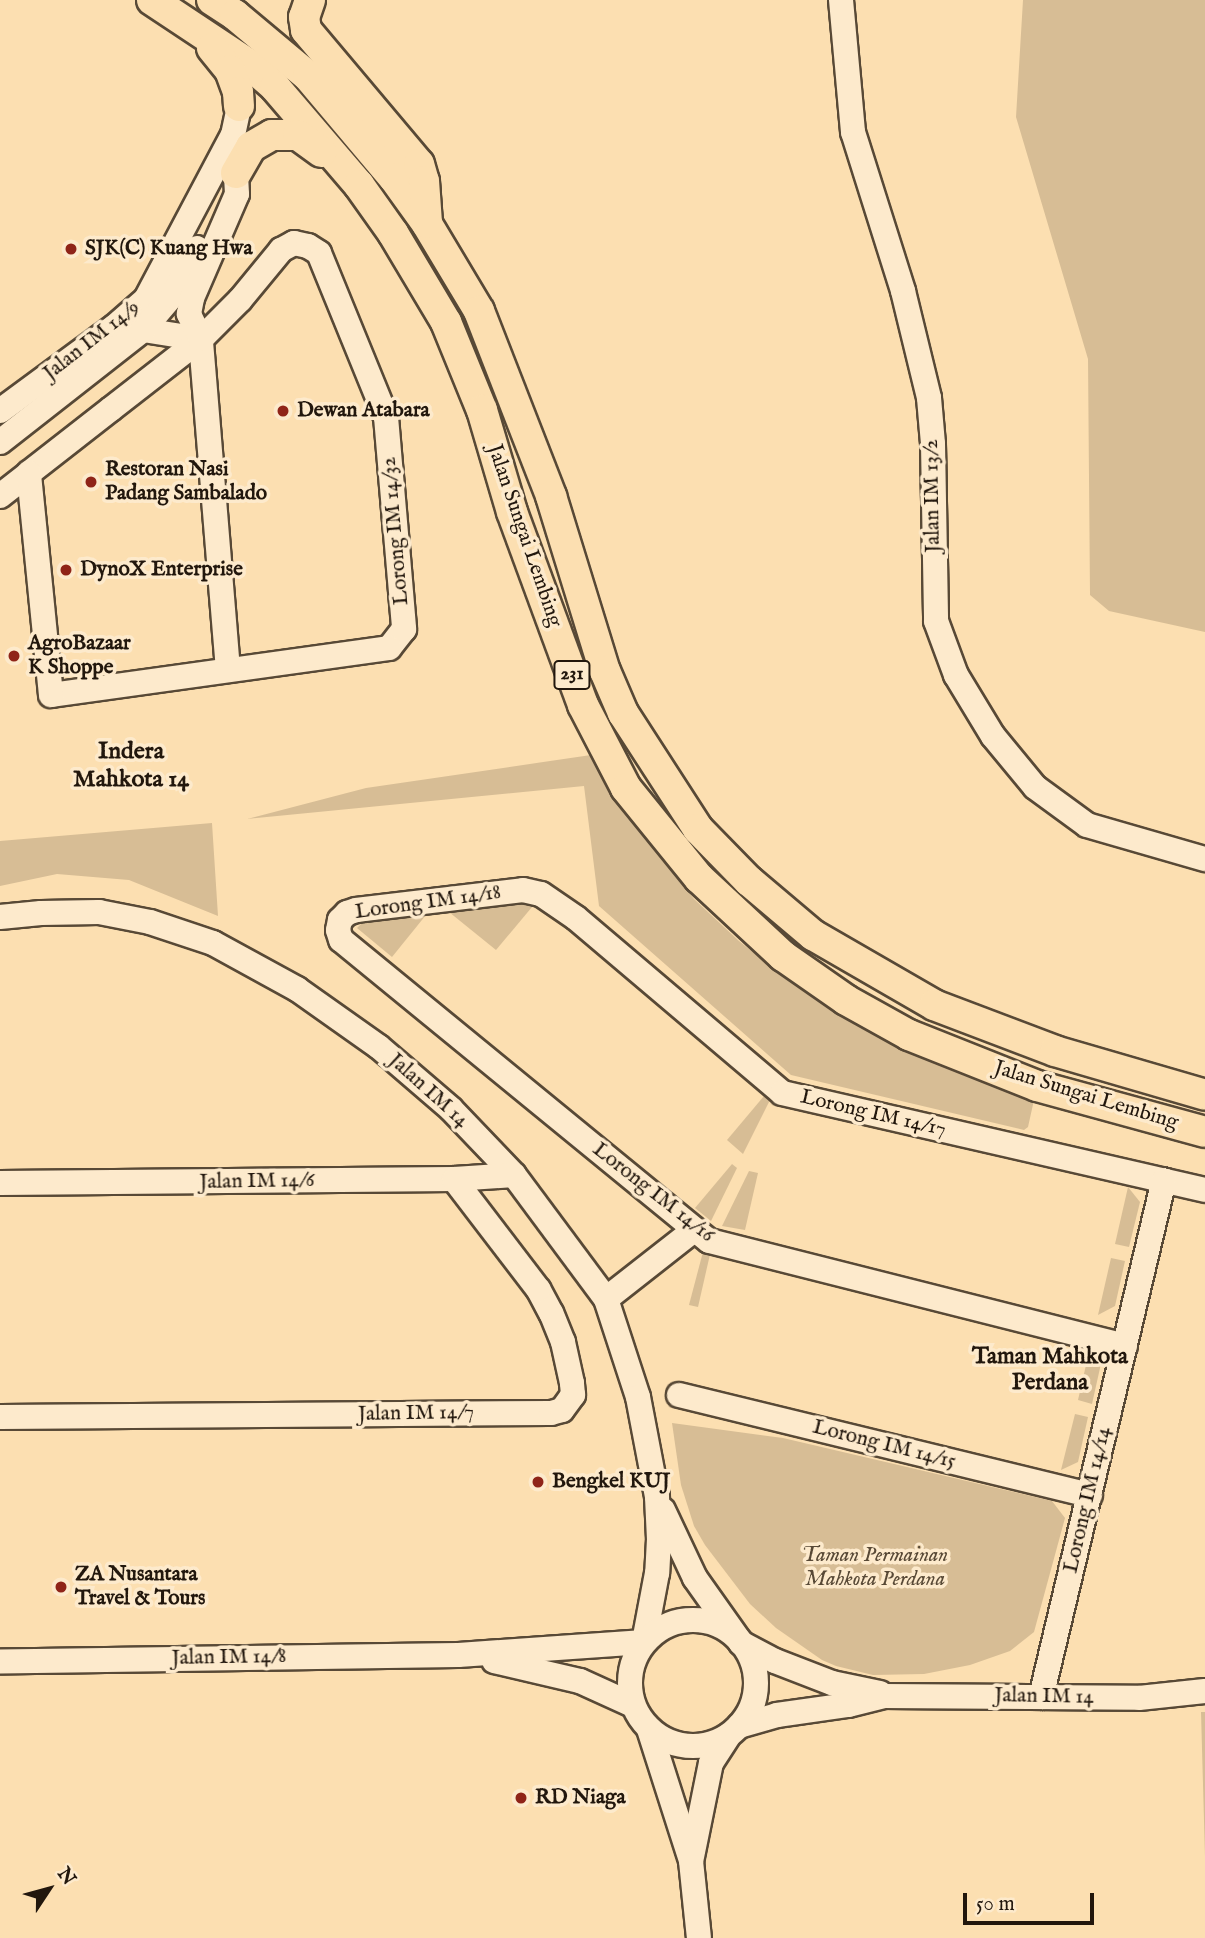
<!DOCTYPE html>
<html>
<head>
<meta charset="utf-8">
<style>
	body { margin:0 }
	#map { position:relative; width:1205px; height:1938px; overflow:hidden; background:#fcdfb1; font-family:"IM FELL English",serif }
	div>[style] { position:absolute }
	.green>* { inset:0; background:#d7bd95 }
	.roads { filter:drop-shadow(2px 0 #584936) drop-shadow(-2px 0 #584936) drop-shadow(0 2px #584936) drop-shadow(0 -2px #584936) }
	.minor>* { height:24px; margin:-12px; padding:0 12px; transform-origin:12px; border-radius:12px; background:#fdeacc }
	.minor>.ring { margin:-12px; padding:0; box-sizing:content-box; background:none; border:24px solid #fdeacc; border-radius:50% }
	.major>* { height:30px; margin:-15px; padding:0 15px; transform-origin:15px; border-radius:15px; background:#fcdfb1 }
	.dots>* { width:19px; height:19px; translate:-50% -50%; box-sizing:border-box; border:4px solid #fdeacc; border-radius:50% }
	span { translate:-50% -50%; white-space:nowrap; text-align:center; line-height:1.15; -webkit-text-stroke:7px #fdeacc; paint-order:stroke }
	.shield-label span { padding:2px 5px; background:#fdeacc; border:2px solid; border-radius:5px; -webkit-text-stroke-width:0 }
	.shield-label { font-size:19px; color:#22170d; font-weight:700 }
	.poi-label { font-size:21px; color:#22170d; font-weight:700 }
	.left { translate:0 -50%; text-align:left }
	.street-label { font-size:21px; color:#22170d }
	.park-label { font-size:21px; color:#584936; font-style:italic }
	.neighbourhood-label { font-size:23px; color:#22170d; font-weight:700 }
	.quarter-label { font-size:24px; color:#22170d; font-weight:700 }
	.north { position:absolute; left:14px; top:1854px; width:70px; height:70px; -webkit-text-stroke:5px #fdeacc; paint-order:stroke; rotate:54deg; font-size:19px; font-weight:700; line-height:28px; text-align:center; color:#22170d }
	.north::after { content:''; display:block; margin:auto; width:24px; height:32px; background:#22170d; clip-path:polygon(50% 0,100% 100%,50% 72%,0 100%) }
	.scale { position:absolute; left:963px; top:1893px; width:131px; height:32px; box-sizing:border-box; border:4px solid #22170d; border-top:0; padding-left:9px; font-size:21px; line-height:24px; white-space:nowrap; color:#22170d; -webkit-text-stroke:5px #fdeacc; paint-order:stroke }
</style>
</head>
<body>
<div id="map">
	<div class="green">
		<div style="clip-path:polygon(1023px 0,1205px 0,1205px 632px,1109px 611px,1090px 595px,1088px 359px,1016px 117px)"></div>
		<div style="clip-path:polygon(591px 755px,623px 808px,661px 857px,694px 899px,739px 941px,786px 979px,835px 1009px,1034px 1100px,1028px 1127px,1024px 1130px,791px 1075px,599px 906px,584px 786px,247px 819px,366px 788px)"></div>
		<div style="clip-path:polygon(212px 823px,218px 916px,129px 880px,57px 874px,0 886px,0 841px)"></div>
		<div style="clip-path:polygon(516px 903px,532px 907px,496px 950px,449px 912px)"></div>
		<div style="clip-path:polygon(426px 915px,392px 957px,357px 928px,361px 924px)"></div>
		<div style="clip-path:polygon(764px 1096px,770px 1100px,743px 1154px,727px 1140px)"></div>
		<div style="clip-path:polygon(732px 1164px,737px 1168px,711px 1221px,695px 1208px)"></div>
		<div style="clip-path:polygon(749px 1171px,758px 1173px,745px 1230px,722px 1226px)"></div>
		<div style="clip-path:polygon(1128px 1187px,1140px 1202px,1129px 1247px,1115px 1244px)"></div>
		<div style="clip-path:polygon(704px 1248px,711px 1250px,698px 1307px,689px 1305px)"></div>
		<div style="clip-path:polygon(1111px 1258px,1125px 1261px,1115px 1306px,1098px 1315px)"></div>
		<div style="clip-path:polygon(1091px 1343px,1102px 1359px,1092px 1404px,1078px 1400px)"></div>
		<div style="clip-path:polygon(1075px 1414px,1088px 1417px,1078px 1462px,1061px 1470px)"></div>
		<div style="clip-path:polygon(672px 1423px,783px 1438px,1052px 1501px,1065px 1518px,1034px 1632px,1010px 1651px,970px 1665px,924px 1674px,873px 1675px,836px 1666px,822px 1660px,776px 1628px,750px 1604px,705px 1545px,694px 1526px,681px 1485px)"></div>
		<div style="clip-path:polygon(1201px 1712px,1205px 1712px,1205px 1856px)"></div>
	</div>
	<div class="roads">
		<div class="minor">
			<div style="left:841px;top:0;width:133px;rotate:84.8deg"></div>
			<div style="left:853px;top:132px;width:167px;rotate:72.5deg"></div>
			<div style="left:903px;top:291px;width:110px;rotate:76.3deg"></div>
			<div style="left:929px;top:398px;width:46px;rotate:85deg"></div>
			<div style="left:933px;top:444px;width:177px;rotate:89deg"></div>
			<div style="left:936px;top:621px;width:58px;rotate:69.7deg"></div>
			<div style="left:956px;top:675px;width:71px;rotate:58.8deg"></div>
			<div style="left:993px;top:736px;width:66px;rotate:50.5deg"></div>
			<div style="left:1035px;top:787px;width:64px;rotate:36.2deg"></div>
			<div style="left:1087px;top:825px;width:123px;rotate:16.1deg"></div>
			<div style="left:143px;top:330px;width:59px;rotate:8.8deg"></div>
			<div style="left:0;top:411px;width:142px;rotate:-36.4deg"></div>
			<div style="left:114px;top:327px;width:43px;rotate:-41.2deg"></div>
			<div style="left:146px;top:299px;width:186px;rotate:-62.1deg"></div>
			<div style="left:233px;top:135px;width:30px;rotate:-78deg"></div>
			<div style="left:0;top:442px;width:182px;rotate:-38.1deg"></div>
			<div style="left:143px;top:330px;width:45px;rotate:-49.5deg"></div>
			<div style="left:172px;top:296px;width:54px;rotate:-62.5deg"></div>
			<div style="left:0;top:496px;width:37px;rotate:-38deg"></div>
			<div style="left:29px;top:473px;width:104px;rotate:-38deg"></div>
			<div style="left:111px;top:409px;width:114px;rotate:-37.9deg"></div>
			<div style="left:201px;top:339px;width:55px;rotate:-45deg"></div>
			<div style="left:240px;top:300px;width:65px;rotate:-50.6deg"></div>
			<div style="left:281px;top:250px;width:15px;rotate:-28deg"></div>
			<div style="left:294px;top:243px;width:14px;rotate:12deg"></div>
			<div style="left:308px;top:246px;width:13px;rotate:32deg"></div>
			<div style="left:319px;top:253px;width:177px;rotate:67.8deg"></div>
			<div style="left:386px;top:417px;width:213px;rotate:85.1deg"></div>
			<div style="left:404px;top:629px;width:24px;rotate:128deg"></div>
			<div style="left:389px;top:648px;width:341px;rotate:172.1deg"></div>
			<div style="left:51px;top:695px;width:223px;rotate:-95.7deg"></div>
			<div style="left:228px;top:670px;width:332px;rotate:-94.7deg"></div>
			<div style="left:201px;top:339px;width:28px;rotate:-116deg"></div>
			<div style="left:189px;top:314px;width:16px;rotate:-79deg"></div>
			<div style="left:192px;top:298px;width:113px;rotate:-66.6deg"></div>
			<div style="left:237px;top:194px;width:21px;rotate:-93deg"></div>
			<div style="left:0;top:917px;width:41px;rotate:-5.6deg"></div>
			<div style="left:41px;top:913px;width:58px;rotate:-1deg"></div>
			<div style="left:99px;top:912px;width:52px;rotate:11.1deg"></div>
			<div style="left:150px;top:922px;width:66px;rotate:18.4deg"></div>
			<div style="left:213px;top:943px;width:96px;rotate:28.7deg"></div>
			<div style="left:297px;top:989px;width:100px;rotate:35.3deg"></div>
			<div style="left:379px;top:1047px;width:95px;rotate:40.7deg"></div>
			<div style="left:451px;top:1109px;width:91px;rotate:46.3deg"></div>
			<div style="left:514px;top:1175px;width:154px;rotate:53.4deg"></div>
			<div style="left:606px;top:1299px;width:103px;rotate:71.9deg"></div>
			<div style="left:638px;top:1397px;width:102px;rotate:79.2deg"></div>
			<div style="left:657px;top:1497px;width:42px;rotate:87.3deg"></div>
			<div style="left:659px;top:1539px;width:34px;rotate:93deg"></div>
			<div style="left:657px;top:1573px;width:70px;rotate:100.7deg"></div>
			<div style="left:644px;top:1642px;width:186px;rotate:176deg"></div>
			<div style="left:458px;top:1655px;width:458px;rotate:179.2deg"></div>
			<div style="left:0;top:1183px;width:454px;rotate:-0.5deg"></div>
			<div style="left:454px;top:1179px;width:60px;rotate:-3.8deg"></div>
			<div style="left:606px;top:1299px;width:112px;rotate:-38.1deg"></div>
			<div style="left:1125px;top:1346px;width:429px;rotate:-165.8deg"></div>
			<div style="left:709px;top:1241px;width:475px;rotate:-140.7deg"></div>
			<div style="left:341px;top:940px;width:10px;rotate:-107deg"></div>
			<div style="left:338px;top:930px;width:10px;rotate:-79deg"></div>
			<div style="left:340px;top:920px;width:10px;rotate:-45deg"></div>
			<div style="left:347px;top:913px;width:9px;rotate:-18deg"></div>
			<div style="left:356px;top:910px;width:168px;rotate:-6.8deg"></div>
			<div style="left:523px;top:890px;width:18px;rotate:13deg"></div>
			<div style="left:541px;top:894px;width:42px;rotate:34.4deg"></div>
			<div style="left:576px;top:918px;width:270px;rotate:40.3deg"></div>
			<div style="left:782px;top:1093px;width:434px;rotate:12.9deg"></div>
			<div style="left:679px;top:1395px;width:423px;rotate:13.7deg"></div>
			<div style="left:0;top:1417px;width:551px;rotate:-0.42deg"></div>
			<div style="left:551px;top:1413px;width:11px;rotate:-15deg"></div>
			<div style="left:562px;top:1410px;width:19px;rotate:-54deg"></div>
			<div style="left:573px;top:1395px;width:12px;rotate:-95deg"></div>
			<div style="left:572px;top:1383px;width:42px;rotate:-102.4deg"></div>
			<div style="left:563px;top:1342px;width:31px;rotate:-112deg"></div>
			<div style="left:551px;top:1313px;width:27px;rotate:-118deg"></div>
			<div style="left:538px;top:1289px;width:138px;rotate:-127.4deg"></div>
			<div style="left:663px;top:1510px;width:75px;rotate:64.8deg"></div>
			<div style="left:695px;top:1578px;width:80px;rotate:54.7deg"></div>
			<div style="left:741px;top:1643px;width:38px;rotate:28deg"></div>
			<div style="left:775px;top:1661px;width:61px;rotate:21.1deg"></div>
			<div style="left:832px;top:1683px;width:49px;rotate:11.8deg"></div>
			<div class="ring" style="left:630px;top:1620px;width:102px;height:102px"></div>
			<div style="left:494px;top:1661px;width:88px;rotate:13.1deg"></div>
			<div style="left:580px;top:1681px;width:58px;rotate:24.4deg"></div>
			<div style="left:1041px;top:1697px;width:531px;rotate:-76.62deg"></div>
			<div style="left:739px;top:1726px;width:40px;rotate:-16deg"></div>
			<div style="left:777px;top:1715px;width:72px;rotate:-8deg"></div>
			<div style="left:848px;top:1705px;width:36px;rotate:-14deg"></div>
			<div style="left:883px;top:1696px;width:256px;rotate:0.4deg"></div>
			<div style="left:1139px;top:1698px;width:66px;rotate:-6.1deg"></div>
			<div style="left:649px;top:1729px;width:139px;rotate:72.3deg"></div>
			<div style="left:691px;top:1861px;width:77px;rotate:84.1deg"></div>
			<div style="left:692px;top:1857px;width:96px;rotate:-78.6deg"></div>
			<div style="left:711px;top:1763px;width:33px;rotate:-57deg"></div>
		</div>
		<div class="major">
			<div style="left:152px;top:0;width:118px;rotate:33.6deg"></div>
			<div style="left:250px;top:65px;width:33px;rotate:41deg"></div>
			<div style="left:275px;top:87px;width:129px;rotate:49.4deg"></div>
			<div style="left:359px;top:185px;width:59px;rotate:54.7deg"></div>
			<div style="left:393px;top:233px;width:104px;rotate:59.2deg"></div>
			<div style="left:446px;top:322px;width:95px;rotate:67.8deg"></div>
			<div style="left:482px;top:410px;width:106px;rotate:73.6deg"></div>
			<div style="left:512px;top:512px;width:206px;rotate:69.8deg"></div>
			<div style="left:583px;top:705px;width:93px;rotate:62.6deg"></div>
			<div style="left:626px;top:788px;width:116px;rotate:51deg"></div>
			<div style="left:699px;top:878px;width:115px;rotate:42.9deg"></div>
			<div style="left:783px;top:956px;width:77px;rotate:34.9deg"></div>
			<div style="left:846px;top:1000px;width:72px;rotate:29.1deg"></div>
			<div style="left:909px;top:1035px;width:138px;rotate:21.7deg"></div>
			<div style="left:1037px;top:1086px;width:174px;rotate:15.3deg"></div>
			<div style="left:212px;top:0;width:27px;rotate:33deg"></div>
			<div style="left:235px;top:15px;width:95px;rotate:39.9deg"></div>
			<div style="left:308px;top:76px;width:133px;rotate:49.9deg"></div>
			<div style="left:394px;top:178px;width:57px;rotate:54.3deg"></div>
			<div style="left:427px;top:224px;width:101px;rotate:59.1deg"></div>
			<div style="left:479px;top:311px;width:199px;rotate:68.7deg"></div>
			<div style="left:551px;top:496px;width:183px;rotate:72.9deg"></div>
			<div style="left:605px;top:671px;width:46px;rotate:66.8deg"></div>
			<div style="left:623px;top:713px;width:138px;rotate:57.1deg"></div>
			<div style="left:698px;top:829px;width:73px;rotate:45.6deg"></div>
			<div style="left:749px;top:881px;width:84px;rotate:40.2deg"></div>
			<div style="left:813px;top:935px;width:140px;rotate:30deg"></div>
			<div style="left:934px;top:1005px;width:129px;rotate:20.8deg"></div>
			<div style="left:1055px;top:1051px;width:156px;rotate:16.3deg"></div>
			<div style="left:310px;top:0;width:18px;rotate:109deg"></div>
			<div style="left:304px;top:17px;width:13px;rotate:81deg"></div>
			<div style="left:306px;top:30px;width:175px;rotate:49.9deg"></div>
			<div style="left:419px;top:164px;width:18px;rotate:74deg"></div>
			<div style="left:424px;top:181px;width:42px;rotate:85.9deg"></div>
			<div style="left:212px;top:48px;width:28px;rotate:51deg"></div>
			<div style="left:230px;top:70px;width:23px;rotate:70deg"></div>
			<div style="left:238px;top:92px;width:14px;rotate:86deg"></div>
			<div style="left:236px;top:173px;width:30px;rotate:-60deg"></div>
			<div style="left:251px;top:147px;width:24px;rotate:-30deg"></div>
			<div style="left:272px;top:135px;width:26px"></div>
			<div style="left:298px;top:135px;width:29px;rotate:36deg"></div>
		</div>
	</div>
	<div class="dots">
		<div style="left:71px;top:249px;background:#8f2418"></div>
		<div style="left:283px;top:411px;background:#8f2418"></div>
		<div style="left:91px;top:482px;background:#8f2418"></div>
		<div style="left:66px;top:570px;background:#8f2418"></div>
		<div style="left:14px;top:656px;background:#8f2418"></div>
		<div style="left:538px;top:1482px;background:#8f2418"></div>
		<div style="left:61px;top:1587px;background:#8f2418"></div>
		<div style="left:521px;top:1798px;background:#8f2418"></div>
	</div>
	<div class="shield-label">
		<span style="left:572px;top:675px">231</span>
	</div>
	<div class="poi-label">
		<span class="left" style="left:85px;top:249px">SJK(C) Kuang Hwa</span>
		<span class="left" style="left:297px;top:411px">Dewan Atabara</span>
		<span class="left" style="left:105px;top:482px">Restoran Nasi<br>Padang Sambalado</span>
		<span class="left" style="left:80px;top:570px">DynoX Enterprise</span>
		<span class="left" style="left:28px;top:656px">AgroBazaar<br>K Shoppe</span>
		<span class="left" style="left:552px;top:1482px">Bengkel KUJ</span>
		<span class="left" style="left:75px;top:1587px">ZA Nusantara<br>Travel &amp; Tours</span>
		<span class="left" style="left:535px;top:1798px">RD Niaga</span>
	</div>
	<div class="street-label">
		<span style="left:92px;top:341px;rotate:-38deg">Jalan IM 14/9</span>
		<span style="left:933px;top:496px;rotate:-91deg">Jalan IM 13/2</span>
		<span style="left:396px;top:531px;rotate:-95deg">Lorong IM 14/32</span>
		<span style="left:524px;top:536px;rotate:71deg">Jalan Sungai Lembing</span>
		<span style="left:428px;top:903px;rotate:-8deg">Lorong IM 14/18</span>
		<span style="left:428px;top:1091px;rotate:42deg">Jalan IM 14</span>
		<span style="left:1086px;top:1096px;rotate:17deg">Jalan Sungai Lembing</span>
		<span style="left:873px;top:1114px;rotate:13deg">Lorong IM 14/17</span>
		<span style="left:257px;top:1182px;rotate:-1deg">Jalan IM 14/6</span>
		<span style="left:653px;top:1193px;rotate:38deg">Lorong IM 14/16</span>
		<span style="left:416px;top:1414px;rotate:-1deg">Jalan IM 14/7</span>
		<span style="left:884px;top:1445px;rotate:14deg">Lorong IM 14/15</span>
		<span style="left:1088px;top:1500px;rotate:-77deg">Lorong IM 14/14</span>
		<span style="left:229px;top:1658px;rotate:-1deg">Jalan IM 14/8</span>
		<span style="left:1044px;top:1697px;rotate:1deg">Jalan IM 14</span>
	</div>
	<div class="park-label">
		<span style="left:875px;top:1568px">Taman Permainan<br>Mahkota Perdana</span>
	</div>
	<div class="neighbourhood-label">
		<span style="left:1050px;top:1370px">Taman Mahkota<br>Perdana</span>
	</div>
	<div class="quarter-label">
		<span style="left:131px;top:766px">Indera<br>Mahkota 14</span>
	</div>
	<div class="north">N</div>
	<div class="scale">50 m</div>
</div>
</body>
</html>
